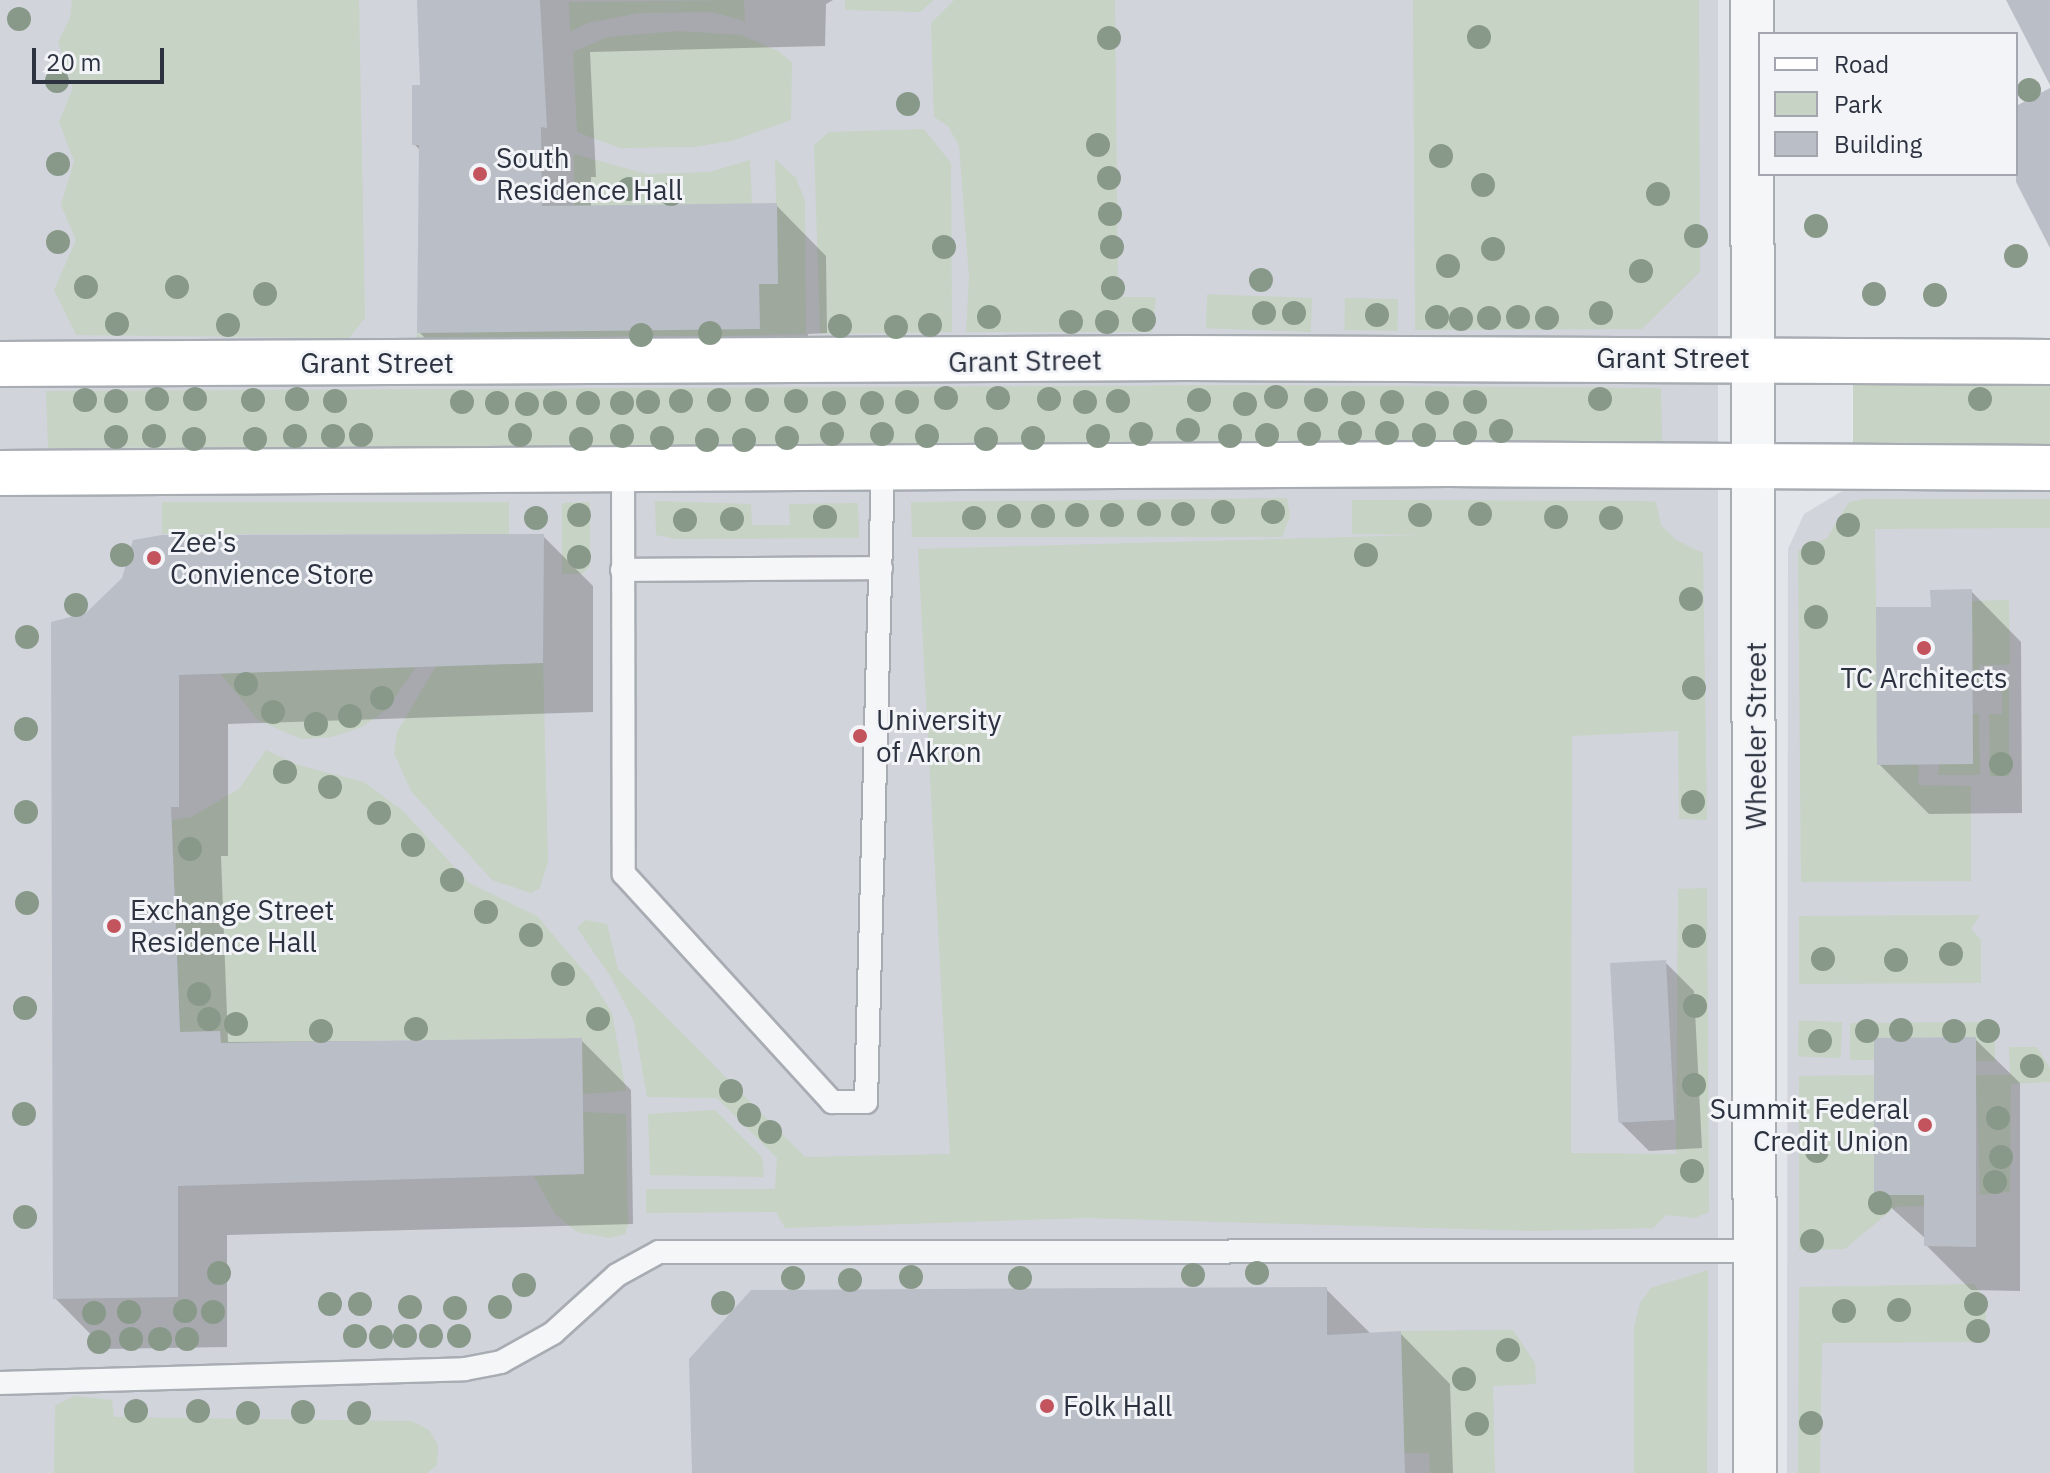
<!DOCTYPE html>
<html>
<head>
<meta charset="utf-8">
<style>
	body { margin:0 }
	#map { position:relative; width:2050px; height:1473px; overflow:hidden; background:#e2e5e9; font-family:"IBM Plex Sans",sans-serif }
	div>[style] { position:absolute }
	.built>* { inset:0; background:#d1d4db; transform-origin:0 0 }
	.green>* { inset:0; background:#c7d3c4; transform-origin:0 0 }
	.shadow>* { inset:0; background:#0003 }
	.building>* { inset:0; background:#babec6; transform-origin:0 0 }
	.roads { filter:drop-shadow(2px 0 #a8acb3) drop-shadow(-2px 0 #a8acb3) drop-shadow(0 2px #a8acb3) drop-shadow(0 -2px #a8acb3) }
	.lane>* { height:22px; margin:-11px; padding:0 11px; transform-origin:11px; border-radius:11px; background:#f5f6f8 }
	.street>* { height:42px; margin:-21px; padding:0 21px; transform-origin:21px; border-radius:21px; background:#f5f6f8 }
	.secondary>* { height:44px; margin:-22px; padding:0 22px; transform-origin:22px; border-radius:22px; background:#fff }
	.trees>* { width:24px; height:24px; margin:-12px; border-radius:50%; background:#889989 }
	.dots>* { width:22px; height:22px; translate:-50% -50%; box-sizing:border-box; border:4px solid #f2f4f7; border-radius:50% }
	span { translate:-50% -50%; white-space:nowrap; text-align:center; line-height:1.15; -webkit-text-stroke:6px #f2f4f7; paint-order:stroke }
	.poi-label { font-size:28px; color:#2c3240 }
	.left { translate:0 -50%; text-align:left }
	.right { translate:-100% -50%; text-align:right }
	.street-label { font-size:28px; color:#2c3240 }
	.legend { position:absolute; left:1758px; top:32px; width:260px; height:144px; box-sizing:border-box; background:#f2f4f7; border:2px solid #a3a6ae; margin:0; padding:10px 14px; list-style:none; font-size:24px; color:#2c3240 }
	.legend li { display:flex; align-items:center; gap:16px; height:40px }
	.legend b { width:40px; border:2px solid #a3a6ae }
	.scale { position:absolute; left:32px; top:48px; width:132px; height:36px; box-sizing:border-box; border:4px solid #2c3240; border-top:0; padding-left:10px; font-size:24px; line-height:28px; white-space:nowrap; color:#2c3240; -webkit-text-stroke:6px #f2f4f7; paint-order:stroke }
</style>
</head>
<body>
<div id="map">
	<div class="built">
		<div style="left:0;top:0;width:1718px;height:1473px"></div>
		<div style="clip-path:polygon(2050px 485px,2050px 1473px,1787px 1473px,1788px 549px,1804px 514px,1849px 487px)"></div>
	</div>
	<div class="green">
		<div style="clip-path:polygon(72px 0,359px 0,365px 318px,349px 338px,76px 335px,54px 290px,76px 240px,61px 205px,74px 161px,59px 122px,73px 88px,58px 42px,70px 18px)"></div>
		<div style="clip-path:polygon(744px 0,745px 21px,711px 12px,640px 13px,587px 23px,570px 32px,569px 2px)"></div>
		<div style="clip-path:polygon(845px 0,934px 0,920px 12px,845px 10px)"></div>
		<div style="clip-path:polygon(954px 0,1115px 0,1118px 297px,1156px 297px,1152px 332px,966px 332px,969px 277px,959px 146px,948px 126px,934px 117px,931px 23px)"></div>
		<div style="clip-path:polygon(1413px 0,1699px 0,1700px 272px,1642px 329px,1415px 330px)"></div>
		<div style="clip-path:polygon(678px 31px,741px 35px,778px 51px,792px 62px,791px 120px,732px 141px,694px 147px,620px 148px,577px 132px,573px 52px,608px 37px)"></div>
		<div style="clip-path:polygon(924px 129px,951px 163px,952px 332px,820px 334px,814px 145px,829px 132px)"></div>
		<div style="clip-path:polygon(574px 154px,647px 174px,710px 172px,750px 160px,752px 204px,574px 206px)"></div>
		<div style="clip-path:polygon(775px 159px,796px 178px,805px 201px,806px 334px,416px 343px,417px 333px,760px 328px,759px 284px,778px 283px)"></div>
		<div style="left:1312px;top:298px;width:34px;height:105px;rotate:92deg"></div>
		<div style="left:1345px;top:298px;width:53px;height:32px;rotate:1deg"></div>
		<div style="clip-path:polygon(1243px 385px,1661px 388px,1662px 447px,1272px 442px,48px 448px,46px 391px)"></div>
		<div style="left:1853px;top:385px;width:197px;height:61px"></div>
		<div style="clip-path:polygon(1287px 498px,1290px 516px,1282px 537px,912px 537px,911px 502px)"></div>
		<div style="clip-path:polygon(1865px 499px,2050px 499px,2050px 528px,1875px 529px,1876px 607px,1919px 764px,1918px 785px,1971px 786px,1971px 881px,1801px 882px,1798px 551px,1827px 538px,1849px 502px)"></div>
		<div style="clip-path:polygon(1352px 500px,1647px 501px,1656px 502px,1661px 525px,1676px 540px,1703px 553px,1707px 820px,1679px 819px,1678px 731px,1572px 736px,1571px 1153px,1676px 1154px,1678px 889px,1707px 888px,1709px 1212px,1695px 1218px,1667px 1215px,1653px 1228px,1532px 1231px,1087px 1218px,785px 1228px,776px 1212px,646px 1213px,646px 1189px,775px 1189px,777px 1158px,717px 1098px,647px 1097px,634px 1022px,611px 977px,577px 928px,585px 920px,607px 924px,618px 969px,805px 1157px,950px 1154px,918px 549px,1423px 535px,1352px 534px)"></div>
		<div style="clip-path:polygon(655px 501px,751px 504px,752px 525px,790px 525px,789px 504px,858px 503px,859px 538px,676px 539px,656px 535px)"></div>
		<div style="left:509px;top:502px;width:32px;height:347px;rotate:90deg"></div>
		<div style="clip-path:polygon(590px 502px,590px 566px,582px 574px,562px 574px,562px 503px)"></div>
		<div style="clip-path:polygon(2009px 600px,2010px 665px,1979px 665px,1979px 688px,1973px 689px,1972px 601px)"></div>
		<div style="clip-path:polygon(543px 663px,548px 861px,540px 888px,531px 893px,492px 880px,411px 791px,394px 753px,397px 732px,436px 666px)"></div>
		<div style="clip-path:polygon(416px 667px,386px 710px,362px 727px,332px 737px,301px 739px,258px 720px,220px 673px)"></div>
		<div style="clip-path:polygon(2009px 682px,2009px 776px,1990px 776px,1989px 714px,2002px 714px,2002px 689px,1989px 689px,1990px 683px)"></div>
		<div style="clip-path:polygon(1979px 713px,1980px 775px,1938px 775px,1939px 764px,1973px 764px,1973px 714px)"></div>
		<div style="clip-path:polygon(266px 750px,298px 765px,364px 782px,403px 811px,469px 883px,537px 916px,590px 978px,612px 1013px,626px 1091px,583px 1094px,581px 1038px,221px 1043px,220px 1031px,180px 1032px,172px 820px,191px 817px,239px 789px)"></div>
		<div style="clip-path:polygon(1980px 915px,1971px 929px,1981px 940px,1981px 983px,1799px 984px,1799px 916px)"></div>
		<div style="left:1842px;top:1022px;width:36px;height:43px;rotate:92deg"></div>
		<div style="clip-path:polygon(1995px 1022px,1995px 1061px,1976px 1061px,1976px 1037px,1875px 1038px,1874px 1060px,1850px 1060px,1850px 1023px)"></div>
		<div style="clip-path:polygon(2009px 1047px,2037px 1047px,2050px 1068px,2050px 1082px,2011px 1084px,2010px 1192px,1980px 1195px,1976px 1075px,2010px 1075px)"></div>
		<div style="clip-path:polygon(1874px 1075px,1874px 1195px,1925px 1195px,1925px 1206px,1895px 1207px,1845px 1249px,1799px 1250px,1799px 1076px)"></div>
		<div style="clip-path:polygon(715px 1110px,762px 1157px,764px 1177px,650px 1175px,648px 1114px)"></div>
		<div style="clip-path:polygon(583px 1112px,626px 1114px,628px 1225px,625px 1234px,610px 1238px,577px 1232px,555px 1214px,534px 1176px,584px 1174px)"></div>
		<div style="clip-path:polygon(1708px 1270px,1707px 1473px,1634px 1473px,1634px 1328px,1640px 1303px,1651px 1288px)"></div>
		<div style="clip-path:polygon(1974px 1284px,1985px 1301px,1987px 1342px,1822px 1343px,1820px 1473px,1798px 1473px,1799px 1287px)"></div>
		<div style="clip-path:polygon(1513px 1330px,1535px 1363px,1536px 1384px,1493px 1386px,1495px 1473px,1430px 1473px,1429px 1453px,1404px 1453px,1401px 1331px)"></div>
		<div style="clip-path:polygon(74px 1396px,112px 1400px,114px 1417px,412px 1421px,429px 1430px,438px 1445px,437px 1465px,427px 1473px,54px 1473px,55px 1406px)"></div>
	</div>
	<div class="shadow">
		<div style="clip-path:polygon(419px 0,833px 0,826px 4px,825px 46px,590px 52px,596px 177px,591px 177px,591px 208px,776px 205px,826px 256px,827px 333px,808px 334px,809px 378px,469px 382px,419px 332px,421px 151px,414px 144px,422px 87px)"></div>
		<div style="clip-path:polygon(543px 536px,593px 586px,593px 712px,228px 724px,228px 856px,221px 856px,228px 1042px,581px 1040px,631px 1090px,633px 1224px,227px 1235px,227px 1347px,105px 1349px,55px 1298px,53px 624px)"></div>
		<div style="clip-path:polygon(1971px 591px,2021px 642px,2022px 813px,1929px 814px,1879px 764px,1933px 609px)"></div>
		<div style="clip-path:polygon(1665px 962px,1694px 991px,1702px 1148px,1649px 1151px,1620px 1122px)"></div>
		<div style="clip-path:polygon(1975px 1039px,2020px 1083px,2020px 1291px,1971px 1290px,1926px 1245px,1926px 1239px,1876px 1194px)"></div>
		<div style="clip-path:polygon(1326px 1289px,1372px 1335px,1400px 1333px,1450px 1384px,1453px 1473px,694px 1473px)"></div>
	</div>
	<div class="building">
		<div style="clip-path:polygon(417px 0,540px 0,547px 128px,541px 127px,542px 206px,777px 203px,778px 284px,759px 284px,760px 329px,417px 333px,419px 145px,412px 145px,412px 85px,420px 85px)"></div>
		<div style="clip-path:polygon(2006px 0,2050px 0,2050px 85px)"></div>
		<div style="clip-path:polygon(2050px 88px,2050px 248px,2016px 182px,2016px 106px)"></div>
		<div style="clip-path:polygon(544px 534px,543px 663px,179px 675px,179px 807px,171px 807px,180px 1032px,220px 1031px,221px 1043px,582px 1038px,584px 1174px,178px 1186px,178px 1297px,53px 1299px,51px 622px,86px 613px,122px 578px,133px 540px,162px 535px)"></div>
		<div style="clip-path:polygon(1972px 589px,1973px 764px,1877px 765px,1876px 607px,1931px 607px,1930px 590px)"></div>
		<div style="left:1666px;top:960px;width:160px;height:56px;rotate:87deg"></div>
		<div style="clip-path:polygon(1976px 1037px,1976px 1247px,1924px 1246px,1924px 1195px,1874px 1195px,1874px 1038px)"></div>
		<div style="clip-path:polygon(1327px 1287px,1327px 1335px,1401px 1331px,1405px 1473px,692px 1473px,689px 1359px,751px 1290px)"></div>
	</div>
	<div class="roads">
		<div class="lane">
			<div style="left:623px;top:466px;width:408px;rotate:89.9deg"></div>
			<div style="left:624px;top:874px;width:309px;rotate:47.6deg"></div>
			<div style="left:832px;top:1102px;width:34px"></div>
			<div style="left:866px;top:1102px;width:636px;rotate:-88.47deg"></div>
			<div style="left:622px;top:570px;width:259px;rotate:-0.4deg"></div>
			<div style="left:0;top:1383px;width:465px;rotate:-1.7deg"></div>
			<div style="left:465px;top:1369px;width:37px;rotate:-11deg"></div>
			<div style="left:501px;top:1362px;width:60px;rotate:-29.1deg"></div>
			<div style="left:553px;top:1333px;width:86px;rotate:-42.2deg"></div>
			<div style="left:617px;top:1275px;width:48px;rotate:-28.7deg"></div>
			<div style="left:659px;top:1252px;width:1096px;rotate:-0.05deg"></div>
		</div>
		<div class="street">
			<div style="left:1752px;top:0;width:1473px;rotate:89.88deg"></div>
		</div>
		<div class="secondary">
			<div style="left:0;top:364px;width:1185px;rotate:-0.29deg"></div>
			<div style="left:1185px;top:358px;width:865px;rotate:0.26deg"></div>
			<div style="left:0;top:473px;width:1449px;rotate:-0.36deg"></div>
			<div style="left:1449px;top:464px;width:601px;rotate:0.38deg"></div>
		</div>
	</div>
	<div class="trees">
		<div style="left:19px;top:19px"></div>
		<div style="left:1479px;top:37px"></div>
		<div style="left:1109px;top:38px"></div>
		<div style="left:57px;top:81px"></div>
		<div style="left:2029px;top:90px"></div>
		<div style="left:908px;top:104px"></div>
		<div style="left:1098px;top:145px"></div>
		<div style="left:1441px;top:156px"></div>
		<div style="left:58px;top:164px"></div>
		<div style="left:1109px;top:178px"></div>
		<div style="left:1483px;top:185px"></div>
		<div style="left:629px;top:189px"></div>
		<div style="left:671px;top:194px"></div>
		<div style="left:1658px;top:194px"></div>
		<div style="left:1110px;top:214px"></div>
		<div style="left:1816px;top:226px"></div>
		<div style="left:1696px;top:236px"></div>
		<div style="left:58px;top:242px"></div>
		<div style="left:944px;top:247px"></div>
		<div style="left:1112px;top:247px"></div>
		<div style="left:1493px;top:249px"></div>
		<div style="left:2016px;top:256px"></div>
		<div style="left:1448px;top:266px"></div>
		<div style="left:1641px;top:271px"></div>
		<div style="left:1261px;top:280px"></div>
		<div style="left:86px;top:287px"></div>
		<div style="left:177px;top:287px"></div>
		<div style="left:1113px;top:288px"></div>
		<div style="left:265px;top:294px"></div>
		<div style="left:1874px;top:294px"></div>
		<div style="left:1935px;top:295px"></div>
		<div style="left:1264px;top:313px"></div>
		<div style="left:1294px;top:313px"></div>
		<div style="left:1601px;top:313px"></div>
		<div style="left:1377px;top:315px"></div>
		<div style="left:989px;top:317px"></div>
		<div style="left:1437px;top:317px"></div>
		<div style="left:1518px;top:317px"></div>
		<div style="left:1489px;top:318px"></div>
		<div style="left:1547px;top:318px"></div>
		<div style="left:1461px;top:319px"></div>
		<div style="left:1144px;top:320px"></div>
		<div style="left:1071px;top:322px"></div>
		<div style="left:1107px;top:322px"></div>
		<div style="left:117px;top:324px"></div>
		<div style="left:228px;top:325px"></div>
		<div style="left:930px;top:325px"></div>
		<div style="left:840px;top:326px"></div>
		<div style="left:896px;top:327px"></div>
		<div style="left:710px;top:333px"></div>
		<div style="left:641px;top:335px"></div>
		<div style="left:1276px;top:397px"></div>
		<div style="left:946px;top:398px"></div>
		<div style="left:998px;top:398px"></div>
		<div style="left:157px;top:399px"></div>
		<div style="left:195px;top:399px"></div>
		<div style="left:297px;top:399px"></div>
		<div style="left:1049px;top:399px"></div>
		<div style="left:1600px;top:399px"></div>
		<div style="left:1980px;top:399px"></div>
		<div style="left:85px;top:400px"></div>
		<div style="left:253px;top:400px"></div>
		<div style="left:719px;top:400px"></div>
		<div style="left:757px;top:400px"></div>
		<div style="left:1199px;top:400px"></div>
		<div style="left:1316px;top:400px"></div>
		<div style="left:116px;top:401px"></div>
		<div style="left:335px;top:401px"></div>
		<div style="left:681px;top:401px"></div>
		<div style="left:796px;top:401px"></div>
		<div style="left:1118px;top:401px"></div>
		<div style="left:462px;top:402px"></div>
		<div style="left:648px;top:402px"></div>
		<div style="left:907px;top:402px"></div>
		<div style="left:1085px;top:402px"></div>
		<div style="left:1392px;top:402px"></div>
		<div style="left:1475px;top:402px"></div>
		<div style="left:497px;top:403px"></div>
		<div style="left:555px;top:403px"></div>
		<div style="left:588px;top:403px"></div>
		<div style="left:622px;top:403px"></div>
		<div style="left:834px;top:403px"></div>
		<div style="left:872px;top:403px"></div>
		<div style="left:1353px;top:403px"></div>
		<div style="left:1437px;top:403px"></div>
		<div style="left:527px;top:404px"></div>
		<div style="left:1245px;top:404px"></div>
		<div style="left:1188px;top:430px"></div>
		<div style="left:1501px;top:431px"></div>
		<div style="left:1350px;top:433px"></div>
		<div style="left:1387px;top:433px"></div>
		<div style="left:1465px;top:433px"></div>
		<div style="left:832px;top:434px"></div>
		<div style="left:882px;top:434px"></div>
		<div style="left:1141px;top:434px"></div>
		<div style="left:1309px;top:434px"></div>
		<div style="left:361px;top:435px"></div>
		<div style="left:520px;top:435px"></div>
		<div style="left:1267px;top:435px"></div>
		<div style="left:1424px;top:435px"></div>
		<div style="left:154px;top:436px"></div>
		<div style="left:295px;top:436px"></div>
		<div style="left:333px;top:436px"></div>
		<div style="left:622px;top:436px"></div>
		<div style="left:927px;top:436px"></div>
		<div style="left:1098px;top:436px"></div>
		<div style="left:1230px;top:436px"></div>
		<div style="left:116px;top:437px"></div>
		<div style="left:662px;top:438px"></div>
		<div style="left:787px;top:438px"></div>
		<div style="left:1033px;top:438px"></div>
		<div style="left:194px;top:439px"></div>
		<div style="left:255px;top:439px"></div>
		<div style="left:581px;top:439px"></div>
		<div style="left:986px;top:439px"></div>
		<div style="left:707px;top:440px"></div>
		<div style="left:744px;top:440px"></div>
		<div style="left:1223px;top:512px"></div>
		<div style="left:1273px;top:512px"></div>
		<div style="left:1149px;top:514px"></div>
		<div style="left:1183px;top:514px"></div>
		<div style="left:1480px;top:514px"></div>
		<div style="left:579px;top:515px"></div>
		<div style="left:1077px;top:515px"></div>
		<div style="left:1112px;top:515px"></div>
		<div style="left:1420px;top:515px"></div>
		<div style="left:1009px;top:516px"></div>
		<div style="left:1043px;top:516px"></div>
		<div style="left:825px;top:517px"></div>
		<div style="left:1556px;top:517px"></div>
		<div style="left:536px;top:518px"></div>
		<div style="left:974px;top:518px"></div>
		<div style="left:1611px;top:518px"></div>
		<div style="left:732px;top:519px"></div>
		<div style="left:685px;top:520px"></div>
		<div style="left:1848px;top:525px"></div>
		<div style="left:1813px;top:553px"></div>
		<div style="left:122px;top:555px"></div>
		<div style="left:1366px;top:555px"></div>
		<div style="left:579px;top:557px"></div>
		<div style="left:1691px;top:599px"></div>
		<div style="left:76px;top:605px"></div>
		<div style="left:1816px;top:617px"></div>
		<div style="left:27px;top:637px"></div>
		<div style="left:246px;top:684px"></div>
		<div style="left:1694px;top:688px"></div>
		<div style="left:382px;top:698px"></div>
		<div style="left:273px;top:712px"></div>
		<div style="left:350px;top:716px"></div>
		<div style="left:316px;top:724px"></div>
		<div style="left:26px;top:729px"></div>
		<div style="left:2001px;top:764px"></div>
		<div style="left:285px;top:772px"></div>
		<div style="left:330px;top:787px"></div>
		<div style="left:1693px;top:802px"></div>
		<div style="left:26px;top:812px"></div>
		<div style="left:379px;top:813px"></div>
		<div style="left:413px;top:845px"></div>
		<div style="left:190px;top:849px"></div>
		<div style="left:452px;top:880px"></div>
		<div style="left:27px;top:903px"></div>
		<div style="left:486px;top:912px"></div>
		<div style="left:531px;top:935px"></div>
		<div style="left:1694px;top:936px"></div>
		<div style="left:1951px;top:954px"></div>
		<div style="left:1823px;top:959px"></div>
		<div style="left:1896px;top:960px"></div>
		<div style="left:563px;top:974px"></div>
		<div style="left:199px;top:994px"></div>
		<div style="left:1695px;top:1006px"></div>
		<div style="left:25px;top:1008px"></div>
		<div style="left:209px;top:1019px"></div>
		<div style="left:598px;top:1019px"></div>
		<div style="left:236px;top:1024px"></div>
		<div style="left:416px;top:1029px"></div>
		<div style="left:1901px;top:1030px"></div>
		<div style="left:321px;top:1031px"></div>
		<div style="left:1867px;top:1031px"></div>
		<div style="left:1954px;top:1031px"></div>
		<div style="left:1988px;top:1031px"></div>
		<div style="left:1820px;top:1041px"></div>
		<div style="left:2032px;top:1066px"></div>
		<div style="left:1694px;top:1085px"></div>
		<div style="left:731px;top:1091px"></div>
		<div style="left:24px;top:1114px"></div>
		<div style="left:749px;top:1115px"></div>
		<div style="left:1998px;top:1118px"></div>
		<div style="left:770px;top:1132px"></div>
		<div style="left:1817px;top:1151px"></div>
		<div style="left:2001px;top:1157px"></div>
		<div style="left:1692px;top:1171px"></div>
		<div style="left:1995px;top:1182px"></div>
		<div style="left:1880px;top:1203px"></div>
		<div style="left:25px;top:1217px"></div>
		<div style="left:1812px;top:1241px"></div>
		<div style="left:219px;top:1273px"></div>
		<div style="left:1257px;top:1273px"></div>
		<div style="left:1193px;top:1275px"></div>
		<div style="left:911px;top:1277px"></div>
		<div style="left:793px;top:1278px"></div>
		<div style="left:1020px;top:1278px"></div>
		<div style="left:850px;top:1280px"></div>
		<div style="left:524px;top:1285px"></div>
		<div style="left:723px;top:1303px"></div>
		<div style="left:330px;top:1304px"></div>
		<div style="left:360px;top:1304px"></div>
		<div style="left:1976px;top:1304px"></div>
		<div style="left:410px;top:1307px"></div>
		<div style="left:500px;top:1307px"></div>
		<div style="left:455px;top:1308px"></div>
		<div style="left:1899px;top:1310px"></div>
		<div style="left:185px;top:1311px"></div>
		<div style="left:1844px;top:1311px"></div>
		<div style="left:129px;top:1312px"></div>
		<div style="left:213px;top:1312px"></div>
		<div style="left:94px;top:1313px"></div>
		<div style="left:1978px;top:1331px"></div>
		<div style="left:355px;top:1336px"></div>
		<div style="left:405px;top:1336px"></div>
		<div style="left:431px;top:1336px"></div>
		<div style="left:459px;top:1336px"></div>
		<div style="left:381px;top:1337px"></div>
		<div style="left:131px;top:1339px"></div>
		<div style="left:160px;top:1339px"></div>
		<div style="left:187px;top:1339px"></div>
		<div style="left:99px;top:1342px"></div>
		<div style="left:1508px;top:1350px"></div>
		<div style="left:1464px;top:1379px"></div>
		<div style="left:136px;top:1411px"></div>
		<div style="left:198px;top:1411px"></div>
		<div style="left:303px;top:1412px"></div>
		<div style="left:248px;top:1413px"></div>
		<div style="left:359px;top:1413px"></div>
		<div style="left:1811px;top:1423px"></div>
		<div style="left:1477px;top:1424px"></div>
	</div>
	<div class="dots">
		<div style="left:480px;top:174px;background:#c3535d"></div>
		<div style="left:154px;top:558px;background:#c3535d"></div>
		<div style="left:1924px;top:648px;background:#c3535d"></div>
		<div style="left:860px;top:736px;background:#c3535d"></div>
		<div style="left:114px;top:926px;background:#c3535d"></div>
		<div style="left:1925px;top:1125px;background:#c3535d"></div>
		<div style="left:1047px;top:1406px;background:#c3535d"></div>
	</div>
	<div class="poi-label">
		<span class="left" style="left:496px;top:174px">South<br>Residence Hall</span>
		<span class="left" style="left:170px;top:558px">Zee's<br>Convience Store</span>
		<span style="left:1924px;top:678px">TC Architects</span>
		<span class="left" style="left:876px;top:736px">University<br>of Akron</span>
		<span class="left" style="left:130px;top:926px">Exchange Street<br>Residence Hall</span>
		<span class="right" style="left:1909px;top:1125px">Summit Federal<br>Credit Union</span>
		<span class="left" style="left:1063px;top:1406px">Folk Hall</span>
	</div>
	<div class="street-label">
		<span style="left:1673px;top:358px">Grant Street</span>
		<span style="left:1025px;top:361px;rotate:-1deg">Grant Street</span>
		<span style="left:377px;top:363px">Grant Street</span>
		<span style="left:1756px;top:736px;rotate:-90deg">Wheeler Street</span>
	</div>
	<ul class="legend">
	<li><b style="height:10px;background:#fff"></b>Road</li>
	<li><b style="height:22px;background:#c7d3c4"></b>Park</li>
	<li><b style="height:22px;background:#babec6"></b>Building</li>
	</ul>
	<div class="scale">20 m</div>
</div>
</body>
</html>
